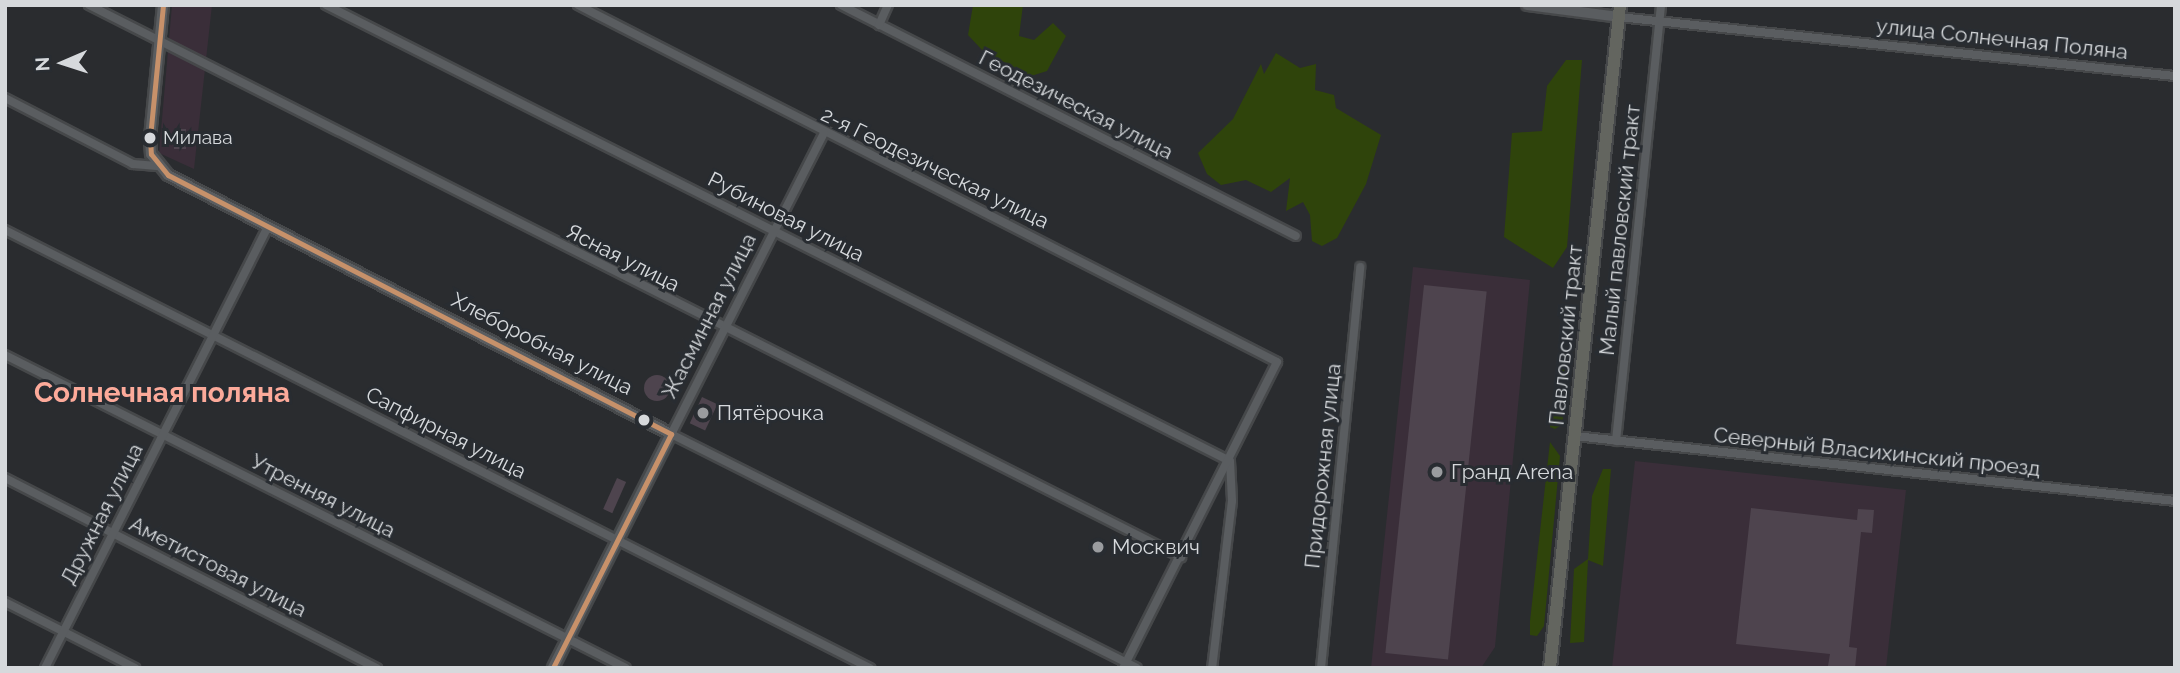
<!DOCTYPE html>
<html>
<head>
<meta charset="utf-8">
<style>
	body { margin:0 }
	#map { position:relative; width:2180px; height:673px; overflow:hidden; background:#2a2c2f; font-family:Raleway,sans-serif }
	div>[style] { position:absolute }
	.commercial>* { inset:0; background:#3a2e39 }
	.green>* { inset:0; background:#2f440b }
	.building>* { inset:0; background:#4e444e; transform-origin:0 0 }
	.round { border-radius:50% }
	.roads { filter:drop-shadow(2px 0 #46484a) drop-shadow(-2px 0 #46484a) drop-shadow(0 2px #46484a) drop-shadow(0 -2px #46484a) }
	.street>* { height:8px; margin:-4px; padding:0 4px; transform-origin:4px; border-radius:4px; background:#5a5d60 }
	.secondary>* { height:10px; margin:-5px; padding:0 5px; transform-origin:5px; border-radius:5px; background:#5a5d60 }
	.primary>* { height:12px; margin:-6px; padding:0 6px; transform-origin:6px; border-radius:6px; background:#63655f }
	.bus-1>* { height:5px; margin:-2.5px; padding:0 2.5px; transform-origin:2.5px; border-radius:2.5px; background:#c7916a }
	.dots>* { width:19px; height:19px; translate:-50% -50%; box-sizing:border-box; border:4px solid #282c31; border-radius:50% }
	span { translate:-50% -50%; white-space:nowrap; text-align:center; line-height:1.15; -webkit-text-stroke:6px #282c31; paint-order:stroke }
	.bus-label { font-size:19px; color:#d6d9dc }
	.left { translate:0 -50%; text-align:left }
	.street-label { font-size:21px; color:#d6d9dc }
	.poi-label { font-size:21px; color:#d6d9dc }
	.district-label { font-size:28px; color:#fcaa9a; font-weight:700 }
	.frame { position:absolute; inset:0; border:7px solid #d6d9dc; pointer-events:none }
	.north { position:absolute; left:28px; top:28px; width:70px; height:70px; -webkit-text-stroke:5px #282c31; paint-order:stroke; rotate:267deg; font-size:19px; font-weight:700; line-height:28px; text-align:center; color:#d6d9dc }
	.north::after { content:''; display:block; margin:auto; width:24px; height:32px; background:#d6d9dc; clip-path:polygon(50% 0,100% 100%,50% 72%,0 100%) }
</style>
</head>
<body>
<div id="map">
	<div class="commercial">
		<div style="clip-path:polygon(172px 5px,212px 5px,194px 169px,159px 153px)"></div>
		<div style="clip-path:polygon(1413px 267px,1530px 280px,1495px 647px,1481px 668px,1371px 668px)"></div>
		<div style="clip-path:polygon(1635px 461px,1906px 490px,1886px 668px,1612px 668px)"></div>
	</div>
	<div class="green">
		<div style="clip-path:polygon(973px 5px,1023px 5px,1019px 36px,1034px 40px,1053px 23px,1066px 36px,1047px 71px,1031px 76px,983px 51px,968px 35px)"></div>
		<div style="clip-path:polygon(1276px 53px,1300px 68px,1316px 64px,1315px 90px,1334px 95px,1336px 108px,1381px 135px,1366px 184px,1337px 238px,1322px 246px,1312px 241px,1310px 215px,1303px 202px,1286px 211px,1290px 178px,1271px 192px,1246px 180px,1221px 185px,1207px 174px,1198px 153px,1233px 119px,1261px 64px,1264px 74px)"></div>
		<div style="clip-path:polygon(1566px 60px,1582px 60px,1567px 247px,1553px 268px,1504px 237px,1512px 133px,1542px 131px,1547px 86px)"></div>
		<div style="clip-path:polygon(1562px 368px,1569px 375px,1562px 425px,1555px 429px,1550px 427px,1551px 418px)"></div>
		<div style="clip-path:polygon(1550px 442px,1560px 456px,1544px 626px,1537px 636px,1530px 635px,1530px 621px)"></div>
		<div style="clip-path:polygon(1603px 469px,1611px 469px,1603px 566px,1588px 560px,1584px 642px,1570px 643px,1574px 569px,1588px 559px,1592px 496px)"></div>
	</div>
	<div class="building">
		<div style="left:174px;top:129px;width:12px;height:20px"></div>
		<div style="left:1424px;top:285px;width:63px;height:370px;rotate:6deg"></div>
		<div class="round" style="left:644px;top:375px;width:26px;height:26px"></div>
		<div style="left:702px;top:397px;width:17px;height:29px;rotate:25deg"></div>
		<div style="left:617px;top:478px;width:10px;height:34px;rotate:24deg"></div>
		<div style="clip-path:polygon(1751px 508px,1857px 520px,1858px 509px,1874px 510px,1872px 533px,1861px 532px,1849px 647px,1857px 648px,1855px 668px,1828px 666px,1830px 654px,1736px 644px)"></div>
	</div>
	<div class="roads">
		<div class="street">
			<div style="left:89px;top:5px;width:1224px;rotate:26.82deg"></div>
			<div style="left:326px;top:5px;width:1012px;rotate:26.77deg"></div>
			<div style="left:1230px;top:461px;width:40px;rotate:87.1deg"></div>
			<div style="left:1232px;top:501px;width:168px;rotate:96.8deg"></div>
			<div style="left:578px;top:5px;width:785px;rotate:27.05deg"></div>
			<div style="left:1277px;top:362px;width:343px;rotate:116.7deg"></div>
			<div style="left:841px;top:5px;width:510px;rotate:26.92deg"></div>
			<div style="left:1619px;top:17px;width:559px;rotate:6.06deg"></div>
			<div style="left:879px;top:25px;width:22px;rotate:-66deg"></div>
			<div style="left:5px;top:98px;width:144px;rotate:27.3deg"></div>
			<div style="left:133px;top:164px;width:24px;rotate:5deg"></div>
			<div style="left:824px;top:133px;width:338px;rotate:116.9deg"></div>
			<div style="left:671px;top:434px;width:521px;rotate:26.66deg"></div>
			<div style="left:5px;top:230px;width:970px;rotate:26.86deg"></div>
			<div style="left:5px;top:355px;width:695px;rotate:26.75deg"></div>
			<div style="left:1575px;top:436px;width:604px;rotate:6.18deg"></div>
			<div style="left:1616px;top:441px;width:438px;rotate:-84.1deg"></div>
			<div style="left:5px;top:478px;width:418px;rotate:27.1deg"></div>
			<div style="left:5px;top:602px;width:146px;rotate:26.9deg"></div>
			<div style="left:45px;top:668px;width:495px;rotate:-63.2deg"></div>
			<div style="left:1321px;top:668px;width:403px;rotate:-84.4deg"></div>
		</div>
		<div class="secondary">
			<div style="left:163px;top:5px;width:133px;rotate:95.6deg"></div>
			<div style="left:150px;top:137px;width:17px;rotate:87deg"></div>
			<div style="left:151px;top:154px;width:27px;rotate:51deg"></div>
			<div style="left:168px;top:175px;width:566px;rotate:27.24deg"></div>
			<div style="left:671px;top:434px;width:262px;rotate:116.8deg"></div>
			<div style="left:1527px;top:5px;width:93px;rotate:7.4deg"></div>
		</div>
		<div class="primary">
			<div style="left:1550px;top:668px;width:667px;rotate:-83.97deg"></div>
		</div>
	</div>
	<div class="bus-1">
		<div style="left:163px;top:5px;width:133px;rotate:95.6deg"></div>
		<div style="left:150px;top:137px;width:17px;rotate:87deg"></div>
		<div style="left:151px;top:154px;width:27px;rotate:51deg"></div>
		<div style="left:168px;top:175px;width:566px;rotate:27.24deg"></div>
		<div style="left:671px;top:434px;width:262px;rotate:116.8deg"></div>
	</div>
	<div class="dots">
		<div style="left:150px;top:138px;background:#d6d9dc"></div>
		<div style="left:703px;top:413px;background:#9a9c9f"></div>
		<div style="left:644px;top:420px;background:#d6d9dc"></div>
		<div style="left:1437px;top:472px;background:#9a9c9f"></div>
		<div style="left:1098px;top:547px;background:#9a9c9f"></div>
	</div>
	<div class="bus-label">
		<span class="left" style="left:163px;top:138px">Милава</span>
	</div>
	<div class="street-label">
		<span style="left:2002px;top:39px;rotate:6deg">улица Солнечная Поляна</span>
		<span style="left:1076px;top:105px;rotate:27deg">Геодезическая улица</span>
		<span style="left:935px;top:168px;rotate:26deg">2-я Геодезическая улица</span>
		<span style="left:786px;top:217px;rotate:27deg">Рубиновая улица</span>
		<span style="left:1620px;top:230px;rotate:-84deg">Малый павловский тракт</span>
		<span style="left:623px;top:258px;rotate:27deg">Ясная улица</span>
		<span style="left:709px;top:316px;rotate:-63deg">Жасминная улица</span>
		<span style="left:1566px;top:335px;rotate:-84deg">Павловский тракт</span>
		<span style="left:542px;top:344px;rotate:27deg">Хлеборобная улица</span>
		<span style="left:446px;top:433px;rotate:27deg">Сапфирная улица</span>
		<span style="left:1877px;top:452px;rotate:6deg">Северный Власихинский проезд</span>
		<span style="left:1323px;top:466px;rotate:-84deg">Придорожная улица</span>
		<span style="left:323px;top:496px;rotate:27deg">Утренняя улица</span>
		<span style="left:102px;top:514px;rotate:-63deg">Дружная улица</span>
		<span style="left:218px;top:567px;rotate:27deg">Аметистовая улица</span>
	</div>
	<div class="poi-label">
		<span class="left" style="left:717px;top:413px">Пятёрочка</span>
		<span class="left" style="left:1451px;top:472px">Гранд Arena</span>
		<span class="left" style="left:1112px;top:547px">Москвич</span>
	</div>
	<div class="district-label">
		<span style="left:162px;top:393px">Солнечная поляна</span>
	</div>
	<div class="frame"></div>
	<div class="north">N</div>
</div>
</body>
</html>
